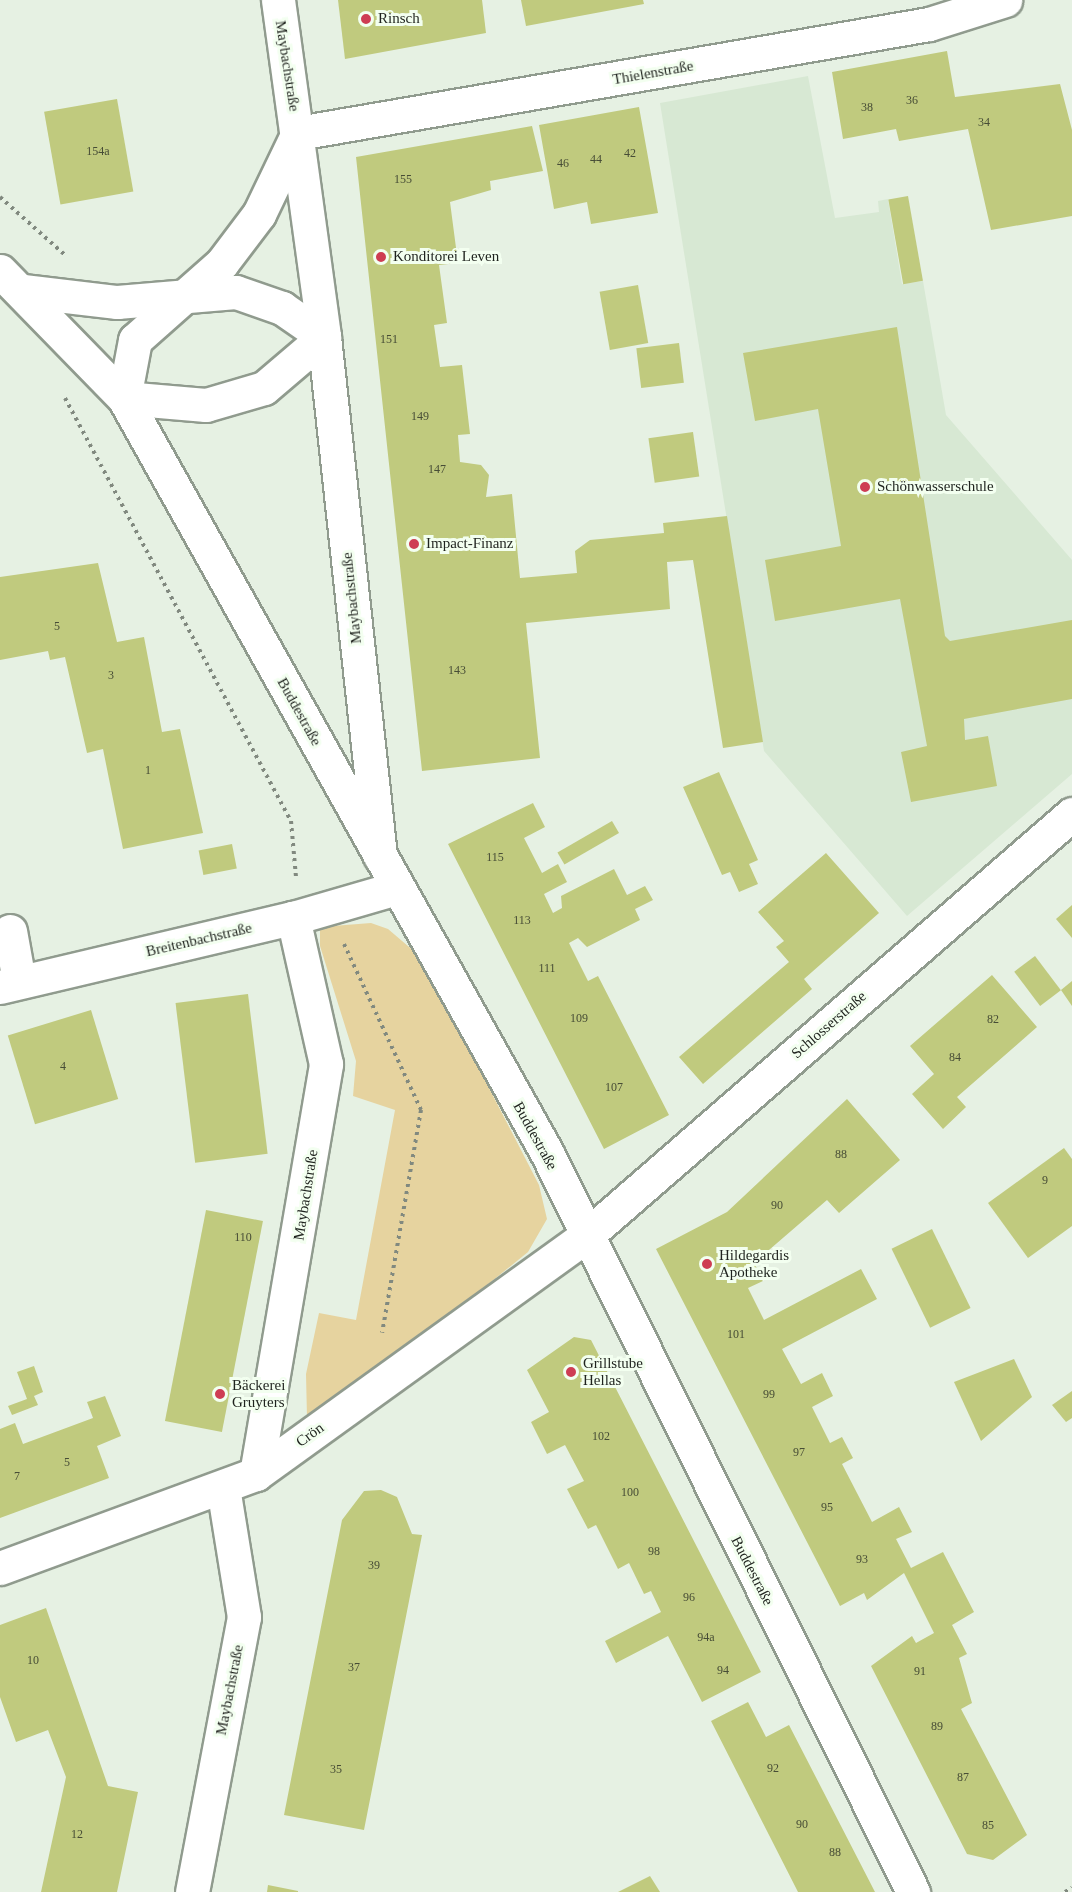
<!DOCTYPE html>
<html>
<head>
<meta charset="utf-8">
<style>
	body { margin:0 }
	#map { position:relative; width:1072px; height:1892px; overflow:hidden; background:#e6f1e3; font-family:Georgia,serif }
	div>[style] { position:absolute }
	.built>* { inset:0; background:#d7e8d3 }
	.green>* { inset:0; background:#e6d39f }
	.building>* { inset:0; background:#c0ca7e; transform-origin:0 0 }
	.path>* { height:4px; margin-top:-2px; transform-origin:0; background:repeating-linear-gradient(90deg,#81897f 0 3px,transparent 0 7.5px) }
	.roads { filter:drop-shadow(2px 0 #909b8e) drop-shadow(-2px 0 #909b8e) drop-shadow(0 2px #909b8e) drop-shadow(0 -2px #909b8e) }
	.minor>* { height:33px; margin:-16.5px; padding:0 16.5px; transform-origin:16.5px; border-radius:16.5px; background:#fff }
	.major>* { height:33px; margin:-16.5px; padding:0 16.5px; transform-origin:16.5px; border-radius:16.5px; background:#fff }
	.dots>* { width:16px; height:16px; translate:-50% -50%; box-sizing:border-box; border:3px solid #f3fff0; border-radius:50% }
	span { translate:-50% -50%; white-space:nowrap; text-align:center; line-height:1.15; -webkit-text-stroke:6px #f3fff0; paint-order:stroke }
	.number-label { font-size:12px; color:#474d36 }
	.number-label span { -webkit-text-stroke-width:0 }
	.poi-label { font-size:15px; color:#1f231e }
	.left { translate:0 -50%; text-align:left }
	.street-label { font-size:15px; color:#1f231e }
</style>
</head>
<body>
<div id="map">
	<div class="built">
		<div style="clip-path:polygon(808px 76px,835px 218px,879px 212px,878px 201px,888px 199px,902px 284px,923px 281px,946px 415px,1072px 560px,1072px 774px,907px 916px,764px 751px,660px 103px)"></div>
	</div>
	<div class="green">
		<div style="clip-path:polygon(371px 923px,388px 929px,422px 958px,539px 1185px,547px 1219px,528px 1252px,378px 1373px,307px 1418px,306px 1374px,319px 1313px,356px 1320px,395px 1110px,353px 1096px,356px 1061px,320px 946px,320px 927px)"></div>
	</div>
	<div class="building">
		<div style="clip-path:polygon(338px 0,482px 0,486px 33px,345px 59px)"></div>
		<div style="clip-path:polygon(521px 0,643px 0,644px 4px,526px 26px)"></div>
		<div style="clip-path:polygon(947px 51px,955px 97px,1060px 84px,1072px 130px,1072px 216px,991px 230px,968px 129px,899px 141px,896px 129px,843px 139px,832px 72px)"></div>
		<div style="left:117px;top:99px;width:94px;height:74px;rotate:80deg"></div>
		<div style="clip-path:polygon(639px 107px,658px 213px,591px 224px,587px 202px,554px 209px,539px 125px)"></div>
		<div style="clip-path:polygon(532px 126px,543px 171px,490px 181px,491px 190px,450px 202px,458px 263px,439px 265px,447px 323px,434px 325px,440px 367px,462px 365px,470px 434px,458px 435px,460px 462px,481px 465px,489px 475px,486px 497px,512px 494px,520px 578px,577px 573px,575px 551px,590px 540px,664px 533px,663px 523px,727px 516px,763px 742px,723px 748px,693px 560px,667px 562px,670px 609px,526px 623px,540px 758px,422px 771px,356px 157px)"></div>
		<div style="left:908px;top:196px;width:86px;height:20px;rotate:80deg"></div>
		<div style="left:638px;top:285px;width:59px;height:39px;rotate:80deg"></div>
		<div style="clip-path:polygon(897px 327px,945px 636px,950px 641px,1072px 620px,1072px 699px,964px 719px,965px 740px,988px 736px,997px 786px,911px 802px,901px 752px,927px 746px,900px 599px,775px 621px,765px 560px,841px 546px,818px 409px,755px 421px,743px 353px)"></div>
		<div style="left:679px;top:343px;width:40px;height:43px;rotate:83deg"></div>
		<div style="left:693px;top:432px;width:45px;height:45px;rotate:82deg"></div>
		<div style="clip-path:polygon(98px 563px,117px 642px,144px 637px,162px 732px,180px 729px,203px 833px,123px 849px,103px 749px,87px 753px,65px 657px,50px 660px,48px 651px,0 660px,0 577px)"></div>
		<div style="clip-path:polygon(719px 772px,758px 860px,749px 864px,758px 884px,739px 892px,730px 872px,722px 875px,683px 787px)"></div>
		<div style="clip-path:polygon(533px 803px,545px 827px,524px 838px,542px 873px,558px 864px,567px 882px,544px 894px,553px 913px,562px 908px,561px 896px,614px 869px,627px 895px,645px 886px,653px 900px,635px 909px,640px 920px,587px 947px,578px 938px,569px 943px,588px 981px,598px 976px,669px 1115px,604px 1149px,448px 844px)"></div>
		<div style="left:612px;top:821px;width:14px;height:63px;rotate:60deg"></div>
		<div style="left:232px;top:844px;width:25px;height:34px;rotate:79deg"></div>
		<div style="clip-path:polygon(826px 853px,879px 913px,804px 979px,812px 989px,703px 1084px,679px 1057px,789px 962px,776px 947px,784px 941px,758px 912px)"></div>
		<div style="clip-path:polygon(1072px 905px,1072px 938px,1056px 919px)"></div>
		<div style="left:1035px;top:956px;width:43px;height:26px;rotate:53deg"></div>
		<div style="clip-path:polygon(992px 975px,1037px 1027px,957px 1097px,966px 1107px,943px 1129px,912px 1094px,934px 1074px,910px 1046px)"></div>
		<div style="clip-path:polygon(1072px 981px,1072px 1006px,1061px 990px)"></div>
		<div style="left:248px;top:994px;width:161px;height:73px;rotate:83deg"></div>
		<div style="left:91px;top:1010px;width:93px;height:87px;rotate:73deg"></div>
		<div style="clip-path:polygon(847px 1099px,900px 1160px,839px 1213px,827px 1200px,754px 1263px,763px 1281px,748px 1288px,764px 1320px,861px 1269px,877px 1299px,782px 1349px,801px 1384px,822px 1373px,833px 1396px,812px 1407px,830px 1443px,842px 1437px,853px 1458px,842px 1464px,872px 1522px,899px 1507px,912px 1532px,896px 1539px,911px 1568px,943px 1552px,974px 1612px,952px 1625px,967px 1654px,959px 1658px,972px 1703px,961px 1709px,1027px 1835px,993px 1860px,967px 1854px,871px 1666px,912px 1636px,916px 1643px,934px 1633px,904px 1573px,867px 1600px,864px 1593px,840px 1606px,656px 1249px,727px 1212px)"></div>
		<div style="clip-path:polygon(1064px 1148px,1072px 1159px,1072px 1226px,1028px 1258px,988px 1203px)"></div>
		<div style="left:206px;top:1210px;width:58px;height:215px;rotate:11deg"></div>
		<div style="left:932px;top:1229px;width:88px;height:45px;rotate:64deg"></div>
		<div style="clip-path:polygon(574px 1337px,591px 1340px,761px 1672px,702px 1702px,668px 1636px,616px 1663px,605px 1641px,661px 1612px,651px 1591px,644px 1594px,629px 1563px,618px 1569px,596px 1525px,588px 1529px,567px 1489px,584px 1481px,565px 1445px,547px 1454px,531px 1422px,549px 1412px,527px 1370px)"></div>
		<div style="clip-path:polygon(1014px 1359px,1032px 1397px,981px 1441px,954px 1382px)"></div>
		<div style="clip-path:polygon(34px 1366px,43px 1392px,34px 1396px,38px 1405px,12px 1415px,8px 1406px,27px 1399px,17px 1372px)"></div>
		<div style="clip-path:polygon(1072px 1391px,1072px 1418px,1066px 1422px,1052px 1405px)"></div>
		<div style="clip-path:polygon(105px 1396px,121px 1436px,97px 1446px,109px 1478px,0 1518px,0 1429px,15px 1423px,23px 1444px,93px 1418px,87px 1402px)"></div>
		<div style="clip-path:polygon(381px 1490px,397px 1497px,412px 1534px,422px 1535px,364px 1830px,284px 1815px,342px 1520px,364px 1491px)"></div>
		<div style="clip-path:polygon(46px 1608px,108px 1786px,138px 1792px,117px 1892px,41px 1892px,66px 1777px,48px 1730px,16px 1742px,0 1697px,0 1625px)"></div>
		<div style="clip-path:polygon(748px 1702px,766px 1737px,789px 1725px,875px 1892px,798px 1892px,711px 1721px)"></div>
		<div style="clip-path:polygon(650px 1876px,660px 1892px,618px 1892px)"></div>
		<div style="clip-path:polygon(268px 1885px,298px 1891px,298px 1892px,267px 1892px)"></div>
	</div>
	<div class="path">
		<div style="left:0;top:197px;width:86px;rotate:41.7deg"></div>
		<div style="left:65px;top:398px;width:480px;rotate:61.9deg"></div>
		<div style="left:291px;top:821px;width:56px;rotate:84.9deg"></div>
		<div style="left:344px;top:944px;width:183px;rotate:65.1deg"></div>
		<div style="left:421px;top:1110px;width:226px;rotate:99.9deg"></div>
		<div style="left:1065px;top:1892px;width:8px;rotate:-30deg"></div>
	</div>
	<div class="roads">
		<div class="minor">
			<div style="left:278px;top:0;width:340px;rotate:82.2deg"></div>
			<div style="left:324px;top:337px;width:522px;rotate:83.84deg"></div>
			<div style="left:298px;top:133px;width:640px;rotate:-9.8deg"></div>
			<div style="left:929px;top:24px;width:80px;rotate:-17.5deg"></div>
			<div style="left:298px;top:133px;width:90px;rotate:115.7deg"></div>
			<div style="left:259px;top:214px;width:61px;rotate:127.1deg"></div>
			<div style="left:222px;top:263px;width:116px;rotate:138.5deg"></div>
			<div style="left:135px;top:340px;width:59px;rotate:100.7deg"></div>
			<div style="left:124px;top:398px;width:82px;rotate:4.9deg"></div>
			<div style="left:206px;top:405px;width:60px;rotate:-16.3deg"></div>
			<div style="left:264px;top:388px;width:79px;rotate:-40.4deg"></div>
			<div style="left:23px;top:291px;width:95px;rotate:6.7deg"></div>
			<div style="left:117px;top:302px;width:119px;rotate:-4.8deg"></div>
			<div style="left:236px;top:292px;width:49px;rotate:19.2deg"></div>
			<div style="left:282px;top:308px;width:51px;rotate:34.6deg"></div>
			<div style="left:10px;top:931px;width:51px;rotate:79.8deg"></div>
			<div style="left:0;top:987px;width:301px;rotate:-13.3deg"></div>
			<div style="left:293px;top:918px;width:107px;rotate:-16.2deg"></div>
			<div style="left:256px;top:1474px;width:416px;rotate:-80.3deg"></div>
			<div style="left:326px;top:1064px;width:150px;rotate:-102.7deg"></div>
			<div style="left:0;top:1568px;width:273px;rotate:-20.2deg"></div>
			<div style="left:256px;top:1474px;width:405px;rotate:-35.8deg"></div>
			<div style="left:585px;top:1237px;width:645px;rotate:-40.98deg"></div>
			<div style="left:192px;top:1892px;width:280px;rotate:-79.3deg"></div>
			<div style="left:244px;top:1617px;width:132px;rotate:-99.2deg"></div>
		</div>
		<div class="major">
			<div style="left:0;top:271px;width:177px;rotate:45.7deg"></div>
			<div style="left:124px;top:398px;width:865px;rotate:60.74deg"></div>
			<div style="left:547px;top:1153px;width:825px;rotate:63.65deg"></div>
		</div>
	</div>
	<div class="dots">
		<div style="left:366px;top:19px;background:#ce3d53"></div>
		<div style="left:381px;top:257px;background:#ce3d53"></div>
		<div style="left:865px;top:487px;background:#ce3d53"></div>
		<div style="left:414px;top:544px;background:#ce3d53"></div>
		<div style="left:707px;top:1264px;background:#ce3d53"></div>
		<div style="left:571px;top:1372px;background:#ce3d53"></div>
		<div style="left:220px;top:1394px;background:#ce3d53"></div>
	</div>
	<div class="number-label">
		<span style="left:912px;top:101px">36</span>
		<span style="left:867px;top:108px">38</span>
		<span style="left:984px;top:123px">34</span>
		<span style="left:98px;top:152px">154a</span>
		<span style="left:630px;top:154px">42</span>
		<span style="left:596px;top:160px">44</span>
		<span style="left:563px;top:164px">46</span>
		<span style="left:403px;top:180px">155</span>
		<span style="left:389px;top:340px">151</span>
		<span style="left:420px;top:417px">149</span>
		<span style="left:437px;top:470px">147</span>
		<span style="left:57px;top:627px">5</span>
		<span style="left:457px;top:671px">143</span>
		<span style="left:111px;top:676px">3</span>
		<span style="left:148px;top:771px">1</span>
		<span style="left:495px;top:858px">115</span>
		<span style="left:522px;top:921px">113</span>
		<span style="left:547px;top:969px">111</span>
		<span style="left:579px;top:1019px">109</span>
		<span style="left:993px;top:1020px">82</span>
		<span style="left:955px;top:1058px">84</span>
		<span style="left:63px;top:1067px">4</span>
		<span style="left:614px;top:1088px">107</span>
		<span style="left:841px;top:1155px">88</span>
		<span style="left:1045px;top:1181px">9</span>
		<span style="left:777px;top:1206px">90</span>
		<span style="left:243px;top:1238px">110</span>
		<span style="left:736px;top:1335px">101</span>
		<span style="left:769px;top:1395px">99</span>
		<span style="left:601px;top:1437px">102</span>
		<span style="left:799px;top:1453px">97</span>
		<span style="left:67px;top:1463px">5</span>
		<span style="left:17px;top:1477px">7</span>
		<span style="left:630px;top:1493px">100</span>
		<span style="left:827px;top:1508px">95</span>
		<span style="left:654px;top:1552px">98</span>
		<span style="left:862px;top:1560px">93</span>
		<span style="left:374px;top:1566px">39</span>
		<span style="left:689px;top:1598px">96</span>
		<span style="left:706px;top:1638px">94a</span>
		<span style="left:33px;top:1661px">10</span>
		<span style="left:354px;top:1668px">37</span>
		<span style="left:723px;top:1671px">94</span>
		<span style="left:920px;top:1672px">91</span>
		<span style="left:937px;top:1727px">89</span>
		<span style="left:773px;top:1769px">92</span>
		<span style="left:336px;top:1770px">35</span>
		<span style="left:963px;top:1778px">87</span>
		<span style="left:802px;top:1825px">90</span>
		<span style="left:988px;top:1826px">85</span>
		<span style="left:77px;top:1835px">12</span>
		<span style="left:835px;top:1853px">88</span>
	</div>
	<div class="poi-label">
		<span class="left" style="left:378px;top:19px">Rinsch</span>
		<span class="left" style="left:393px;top:257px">Konditorei Leven</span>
		<span class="left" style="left:877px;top:487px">Schönwasserschule</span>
		<span class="left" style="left:426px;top:544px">Impact-Finanz</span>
		<span class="left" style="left:719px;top:1264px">Hildegardis<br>Apotheke</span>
		<span class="left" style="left:583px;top:1372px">Grillstube<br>Hellas</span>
		<span class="left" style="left:232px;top:1394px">Bäckerei<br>Gruyters</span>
	</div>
	<div class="street-label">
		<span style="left:287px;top:66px;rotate:81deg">Maybachstraße</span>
		<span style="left:653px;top:73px;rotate:-10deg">Thielenstraße</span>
		<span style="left:352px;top:598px;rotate:-96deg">Maybachstraße</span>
		<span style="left:299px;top:712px;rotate:61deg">Buddestraße</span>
		<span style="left:199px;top:940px;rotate:-13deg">Breitenbachstraße</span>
		<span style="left:829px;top:1025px;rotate:-41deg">Schlosserstraße</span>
		<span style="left:535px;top:1136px;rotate:61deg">Buddestraße</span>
		<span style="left:306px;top:1195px;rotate:-81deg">Maybachstraße</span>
		<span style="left:310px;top:1435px;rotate:-36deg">Crön</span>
		<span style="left:752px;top:1571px;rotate:63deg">Buddestraße</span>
		<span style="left:230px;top:1690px;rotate:-79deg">Maybachstraße</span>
	</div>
</div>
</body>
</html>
